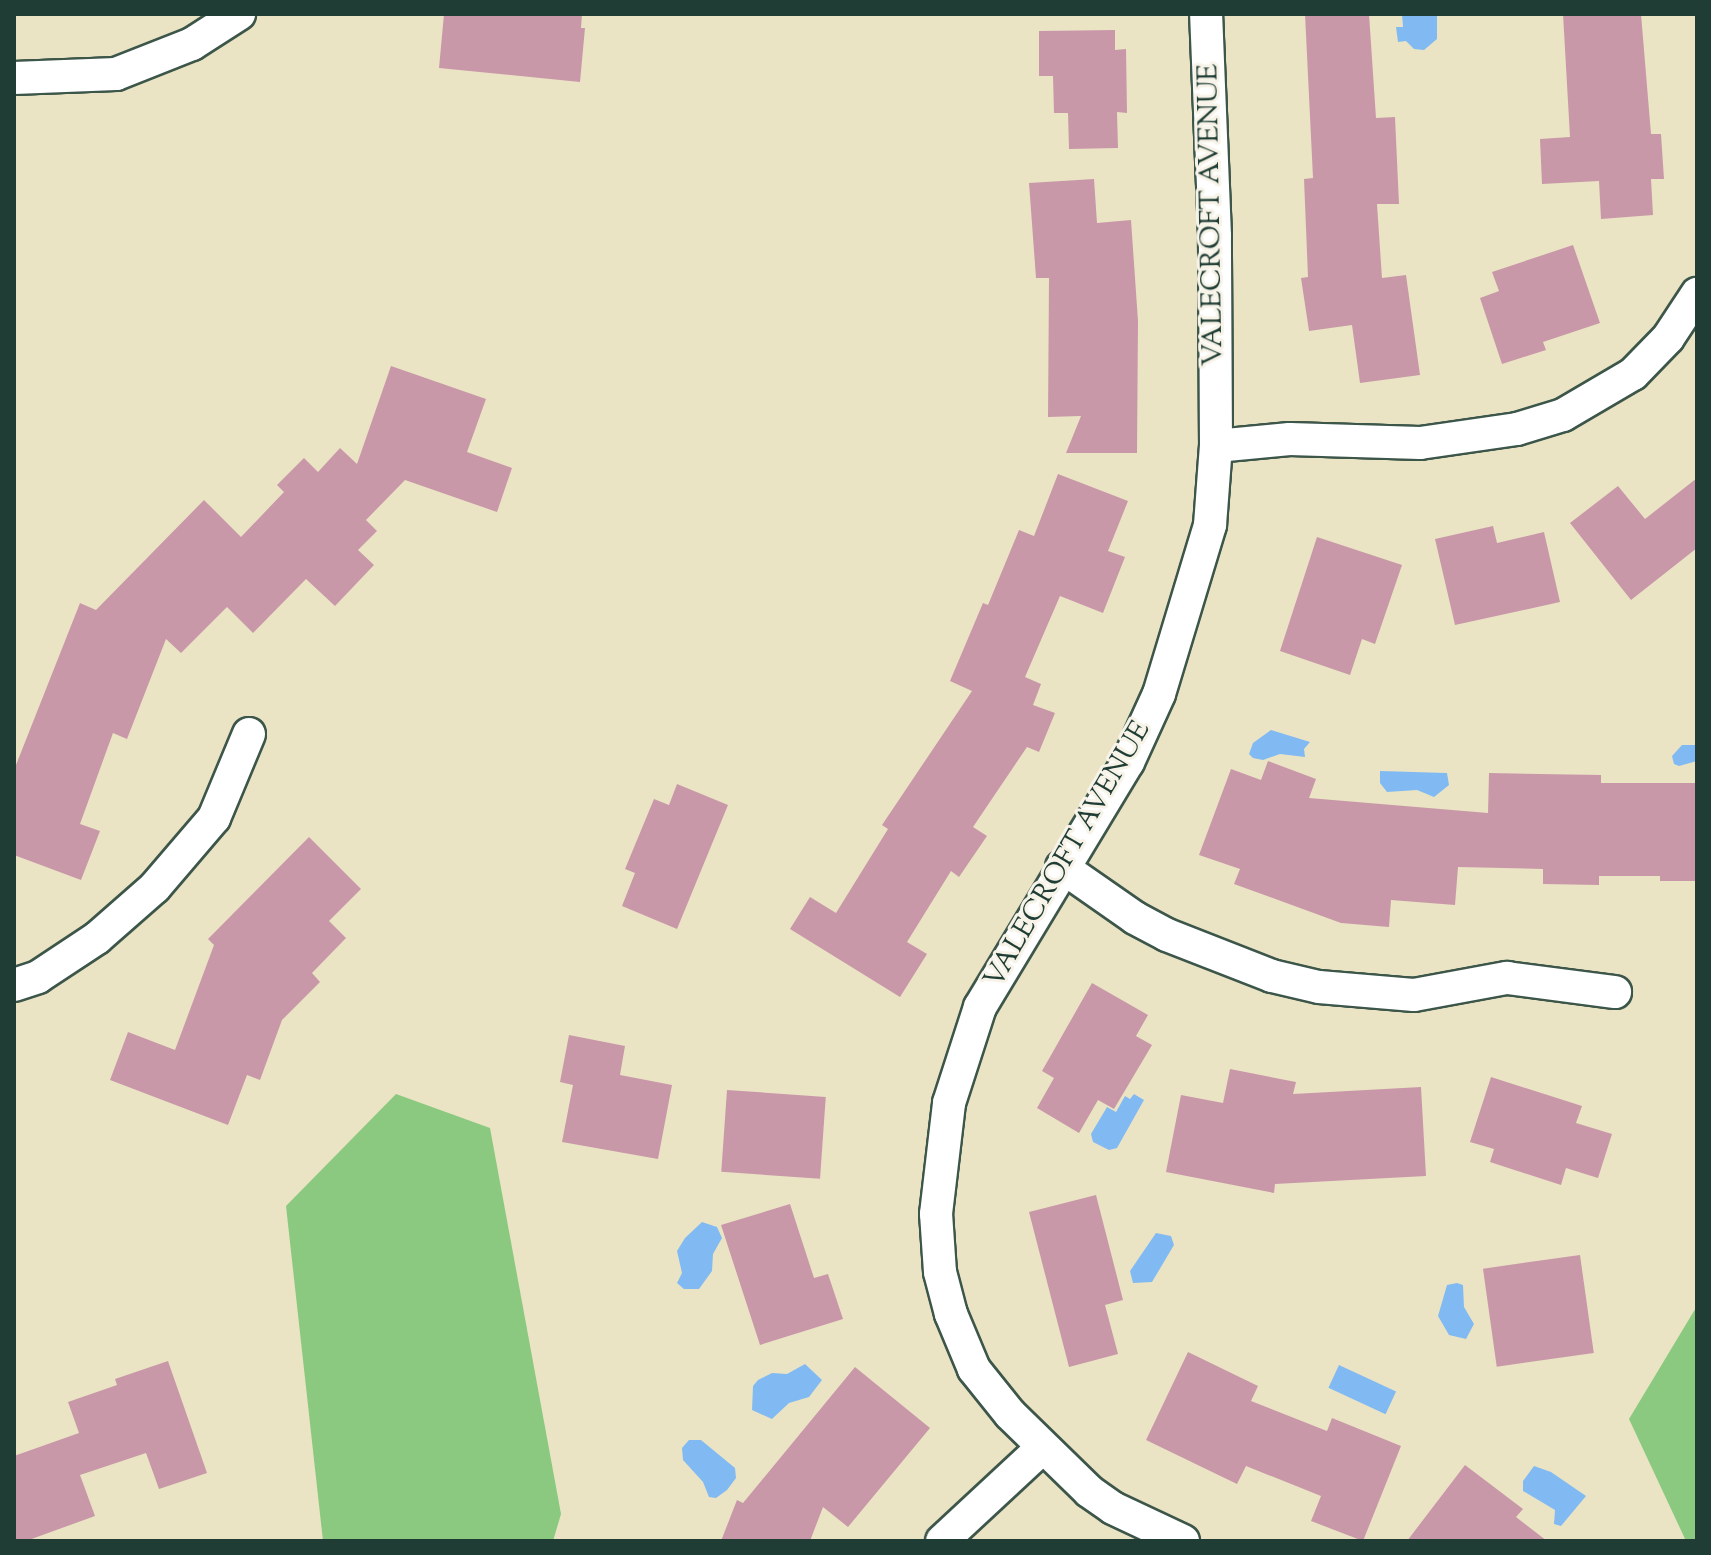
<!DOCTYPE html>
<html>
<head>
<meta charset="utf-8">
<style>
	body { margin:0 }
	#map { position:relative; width:1711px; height:1555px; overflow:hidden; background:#eae4c5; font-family:"Sorts Mill Goudy",serif }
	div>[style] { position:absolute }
	.green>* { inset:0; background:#8ac97f }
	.water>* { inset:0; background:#81baf2; transform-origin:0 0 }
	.building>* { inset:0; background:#c998a8; transform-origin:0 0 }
	.roads { filter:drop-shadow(2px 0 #3d564a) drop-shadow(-2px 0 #3d564a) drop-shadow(0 2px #3d564a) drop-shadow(0 -2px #3d564a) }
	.street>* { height:32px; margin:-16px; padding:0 16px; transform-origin:16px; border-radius:16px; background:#fff }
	span { translate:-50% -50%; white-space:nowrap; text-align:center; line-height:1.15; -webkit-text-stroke:6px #f7f3e8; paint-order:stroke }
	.street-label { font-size:28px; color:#1f3d34 }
	.frame { position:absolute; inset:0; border:16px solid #1f3d34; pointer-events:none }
</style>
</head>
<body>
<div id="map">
	<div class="green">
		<div style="clip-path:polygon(396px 1094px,490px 1128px,561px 1514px,553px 1541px,323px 1541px,286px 1206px)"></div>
		<div style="clip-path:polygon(1697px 1306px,1697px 1541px,1686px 1541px,1629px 1419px)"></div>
	</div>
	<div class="water">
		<div style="clip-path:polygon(1402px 14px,1437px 14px,1437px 39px,1424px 50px,1414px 49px,1406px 41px,1398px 42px,1396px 27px,1403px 27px)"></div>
		<div style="clip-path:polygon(1271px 730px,1310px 742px,1304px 749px,1305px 757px,1280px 754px,1263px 760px,1253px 758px,1249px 754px,1253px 743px)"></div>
		<div style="clip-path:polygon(1682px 745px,1697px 745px,1697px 761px,1679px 766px,1674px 764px,1672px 756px)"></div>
		<div style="clip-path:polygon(1380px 771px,1447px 773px,1449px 785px,1434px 797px,1417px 790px,1387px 792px,1380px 783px)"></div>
		<div style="clip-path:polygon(1134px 1094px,1144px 1100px,1117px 1148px,1109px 1150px,1093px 1142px,1091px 1134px,1107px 1107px,1116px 1112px,1125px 1096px,1130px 1099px)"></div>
		<div style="clip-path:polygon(702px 1222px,717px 1227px,722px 1238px,713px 1254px,712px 1271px,699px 1289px,684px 1289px,677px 1283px,682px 1273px,677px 1251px,685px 1238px)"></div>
		<div style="clip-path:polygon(1156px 1233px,1171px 1236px,1174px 1245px,1152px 1282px,1133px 1283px,1130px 1271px)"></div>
		<div style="clip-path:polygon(1457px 1283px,1463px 1285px,1464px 1307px,1474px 1324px,1466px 1339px,1449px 1335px,1438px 1316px,1447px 1285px)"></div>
		<div style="clip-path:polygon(805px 1364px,822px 1380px,809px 1397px,789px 1403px,772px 1419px,752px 1410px,753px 1386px,758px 1380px,772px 1373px,787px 1374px)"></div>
		<div style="left:1339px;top:1365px;width:63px;height:25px;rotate:25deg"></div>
		<div style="clip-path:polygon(689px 1440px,701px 1440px,735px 1468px,736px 1478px,727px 1490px,716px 1498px,709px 1497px,703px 1482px,683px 1460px,682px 1448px)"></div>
		<div style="clip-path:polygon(1534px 1466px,1551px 1472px,1586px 1496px,1561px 1526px,1554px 1524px,1555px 1510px,1523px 1491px,1523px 1481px)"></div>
	</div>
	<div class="building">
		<div style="clip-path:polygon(444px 14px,582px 14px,581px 28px,585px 28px,580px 82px,439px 68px)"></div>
		<div style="clip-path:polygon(1305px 14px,1369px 14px,1376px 118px,1395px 117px,1399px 204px,1377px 204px,1382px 278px,1406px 275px,1420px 375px,1360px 383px,1352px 325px,1309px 331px,1301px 278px,1308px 277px,1304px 179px,1313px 178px)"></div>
		<div style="clip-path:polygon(1563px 14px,1641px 14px,1651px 134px,1661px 134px,1664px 179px,1651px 179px,1653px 215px,1601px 219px,1599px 181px,1542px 184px,1540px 139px,1570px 137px)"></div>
		<div style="clip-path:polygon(1115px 30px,1115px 50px,1126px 49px,1127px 113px,1117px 112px,1118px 148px,1069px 149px,1068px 113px,1054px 113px,1053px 76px,1039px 76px,1039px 31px)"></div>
		<div style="clip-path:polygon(1094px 179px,1097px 223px,1131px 220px,1138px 321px,1137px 453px,1066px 453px,1081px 416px,1048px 417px,1049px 278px,1036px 278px,1029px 183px)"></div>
		<div style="clip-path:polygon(1573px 245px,1600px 323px,1543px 342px,1546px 350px,1502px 364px,1480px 298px,1499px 291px,1492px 272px)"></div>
		<div style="clip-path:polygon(391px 366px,486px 399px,467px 452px,512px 468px,497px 512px,405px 480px,366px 520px,377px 531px,358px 550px,374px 565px,335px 606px,306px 579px,253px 633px,227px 607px,181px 653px,166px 639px,127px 739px,113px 733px,80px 824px,100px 831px,81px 880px,14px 855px,14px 770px,80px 603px,96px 610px,204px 500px,241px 537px,284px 492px,277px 485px,304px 458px,318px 472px,340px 448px,357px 464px)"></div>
		<div style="clip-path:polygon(1058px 474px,1128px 501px,1108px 551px,1125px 557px,1103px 613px,1060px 596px,1025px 677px,1041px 684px,1033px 705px,1055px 713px,1039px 752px,1027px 747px,973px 827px,987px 836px,959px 877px,951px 871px,907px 942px,927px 954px,900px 997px,790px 929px,810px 897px,836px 913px,888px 829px,882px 825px,972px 691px,950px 681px,983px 603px,988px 605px,1019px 530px,1034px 536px)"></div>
		<div style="clip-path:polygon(1697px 478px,1697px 548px,1631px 600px,1570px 523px,1618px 486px,1645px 519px)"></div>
		<div style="clip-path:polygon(1493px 526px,1497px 543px,1544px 532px,1560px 602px,1455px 625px,1435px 539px)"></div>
		<div style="clip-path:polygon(1317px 537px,1402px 565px,1375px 644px,1362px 639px,1350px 675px,1280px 651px)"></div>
		<div style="clip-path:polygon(1268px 761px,1316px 779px,1309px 798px,1488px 813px,1489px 773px,1601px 775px,1601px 783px,1697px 783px,1697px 881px,1660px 881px,1660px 876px,1599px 876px,1599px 885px,1543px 884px,1543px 869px,1458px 867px,1455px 905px,1391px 900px,1389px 927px,1341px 923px,1234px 884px,1240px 869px,1199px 855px,1231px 769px,1261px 780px)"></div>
		<div style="clip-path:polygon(677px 784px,728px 805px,677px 929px,622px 906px,635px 873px,625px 869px,654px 799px,669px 805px)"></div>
		<div style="clip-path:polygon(309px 837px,361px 889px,329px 921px,346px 938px,312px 973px,320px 982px,282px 1020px,260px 1080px,247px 1075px,228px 1125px,110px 1080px,128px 1032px,175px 1050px,214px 945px,208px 939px)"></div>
		<div style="clip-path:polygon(1092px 983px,1148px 1015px,1136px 1036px,1152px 1045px,1114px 1109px,1098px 1100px,1079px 1133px,1037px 1108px,1054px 1078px,1042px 1071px)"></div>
		<div style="clip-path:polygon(569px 1035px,625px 1046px,620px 1075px,672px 1085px,658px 1159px,562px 1142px,573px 1085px,560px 1082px)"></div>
		<div style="clip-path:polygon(1230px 1069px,1296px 1082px,1293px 1094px,1421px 1087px,1426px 1176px,1275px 1184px,1274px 1193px,1166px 1172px,1181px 1095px,1223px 1103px)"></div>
		<div style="clip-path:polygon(1491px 1077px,1582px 1106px,1576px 1123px,1612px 1134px,1598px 1178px,1566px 1168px,1561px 1185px,1490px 1162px,1494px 1149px,1470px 1142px)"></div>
		<div style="left:727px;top:1090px;width:99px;height:82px;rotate:4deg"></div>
		<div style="clip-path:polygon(1096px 1195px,1123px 1300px,1105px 1305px,1118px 1354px,1069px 1367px,1029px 1212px)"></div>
		<div style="clip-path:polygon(790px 1204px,814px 1278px,828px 1274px,843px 1319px,760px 1345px,721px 1225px)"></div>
		<div style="left:1580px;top:1255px;width:99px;height:98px;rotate:82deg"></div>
		<div style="clip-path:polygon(1188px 1352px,1258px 1386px,1251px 1401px,1327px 1431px,1332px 1418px,1401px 1446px,1363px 1541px,1311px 1521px,1321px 1496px,1246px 1466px,1237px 1484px,1146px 1440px)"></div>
		<div style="clip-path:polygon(168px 1361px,207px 1473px,159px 1489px,146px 1453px,80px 1475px,95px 1516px,26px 1541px,14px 1541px,14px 1456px,79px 1433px,68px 1402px,117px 1385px,115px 1379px)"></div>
		<div style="clip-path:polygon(855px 1367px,930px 1428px,848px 1527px,823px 1507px,810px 1541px,721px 1541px,737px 1500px,743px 1503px)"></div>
		<div style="clip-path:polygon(1465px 1465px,1523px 1509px,1516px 1517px,1547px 1541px,1407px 1541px)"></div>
	</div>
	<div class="roads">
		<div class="street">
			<div style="left:14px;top:78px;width:102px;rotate:-2.2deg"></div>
			<div style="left:116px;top:74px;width:82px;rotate:-21.5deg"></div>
			<div style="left:192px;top:44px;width:56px;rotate:-32.6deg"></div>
			<div style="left:1216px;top:446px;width:74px;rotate:-5.4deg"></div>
			<div style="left:1290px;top:439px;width:130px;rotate:1.8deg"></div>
			<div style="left:1420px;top:443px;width:98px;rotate:-8.2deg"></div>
			<div style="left:1517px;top:429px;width:48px;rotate:-16.9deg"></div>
			<div style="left:1563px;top:415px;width:81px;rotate:-30.4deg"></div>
			<div style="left:1633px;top:374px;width:50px;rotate:-45.8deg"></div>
			<div style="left:1668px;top:338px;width:53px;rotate:-56.6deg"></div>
			<div style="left:1062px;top:867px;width:89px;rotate:34.9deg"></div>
			<div style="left:1135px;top:918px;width:36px;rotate:28deg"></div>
			<div style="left:1167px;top:935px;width:113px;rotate:21.3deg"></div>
			<div style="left:1272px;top:976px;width:48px;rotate:13.2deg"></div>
			<div style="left:1319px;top:987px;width:95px;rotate:4.8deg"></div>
			<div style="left:1414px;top:995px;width:95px;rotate:-10.4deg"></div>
			<div style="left:1507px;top:978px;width:109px;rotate:7.4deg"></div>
			<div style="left:14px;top:985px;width:25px;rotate:-18deg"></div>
			<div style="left:38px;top:977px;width:71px;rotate:-33.5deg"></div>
			<div style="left:97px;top:938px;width:77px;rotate:-41.3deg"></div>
			<div style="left:155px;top:887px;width:91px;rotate:-49.5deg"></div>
			<div style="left:214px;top:818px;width:91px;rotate:-67.4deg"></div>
			<div style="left:942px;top:1541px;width:137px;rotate:-42.9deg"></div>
			<div style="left:1183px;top:1541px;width:77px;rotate:-154.8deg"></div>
			<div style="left:1113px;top:1508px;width:29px;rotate:-145deg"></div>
			<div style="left:1089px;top:1491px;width:110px;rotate:-135.7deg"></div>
			<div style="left:1010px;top:1414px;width:58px;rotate:-128.7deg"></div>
			<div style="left:974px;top:1369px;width:60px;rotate:-112.7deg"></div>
			<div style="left:951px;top:1314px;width:43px;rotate:-104.7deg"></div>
			<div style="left:940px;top:1272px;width:58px;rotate:-93.9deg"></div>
			<div style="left:936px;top:1214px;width:112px;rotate:-83.3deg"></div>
			<div style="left:949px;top:1103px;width:101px;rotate:-72.1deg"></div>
			<div style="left:980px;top:1007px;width:286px;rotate:-58.9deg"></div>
			<div style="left:1128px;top:762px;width:75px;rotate:-65.5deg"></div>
			<div style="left:1159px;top:694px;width:177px;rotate:-73.2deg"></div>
			<div style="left:1210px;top:525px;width:79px;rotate:-85.7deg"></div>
			<div style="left:1216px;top:446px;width:210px;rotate:-90.3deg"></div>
			<div style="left:1215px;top:236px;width:222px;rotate:-92.3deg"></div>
		</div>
	</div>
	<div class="street-label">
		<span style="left:1212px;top:215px;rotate:-91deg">VALECROFT AVENUE</span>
		<span style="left:1068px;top:855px;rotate:-60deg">VALECROFT AVENUE</span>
	</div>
	<div class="frame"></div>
</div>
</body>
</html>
